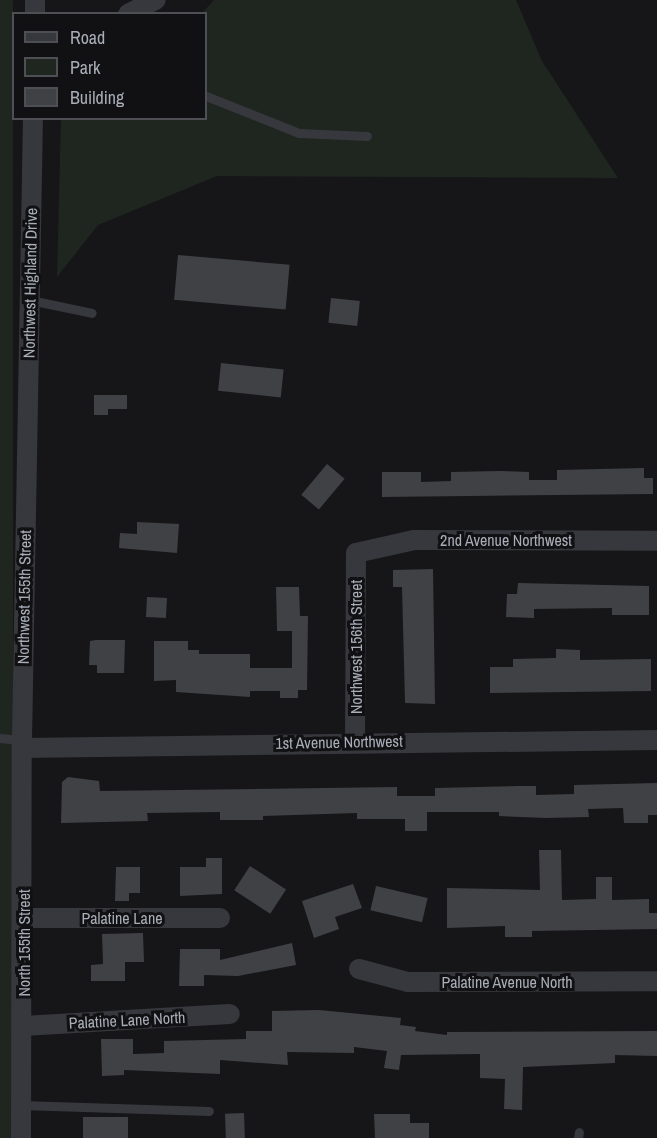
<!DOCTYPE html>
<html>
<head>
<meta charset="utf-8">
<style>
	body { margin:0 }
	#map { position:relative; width:657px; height:1138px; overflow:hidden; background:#161618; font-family:"Archivo Narrow",sans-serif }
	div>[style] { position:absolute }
	.green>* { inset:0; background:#1e261f; transform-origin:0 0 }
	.building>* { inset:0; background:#404145; transform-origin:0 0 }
	.service>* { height:9px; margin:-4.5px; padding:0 4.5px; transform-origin:4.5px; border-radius:4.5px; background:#37383d }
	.minor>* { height:20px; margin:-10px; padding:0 10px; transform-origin:10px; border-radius:10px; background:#37383d }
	span { translate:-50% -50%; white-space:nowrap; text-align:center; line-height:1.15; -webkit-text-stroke:6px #111113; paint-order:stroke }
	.street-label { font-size:16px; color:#a8adb8 }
	.legend { position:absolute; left:12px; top:12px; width:195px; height:108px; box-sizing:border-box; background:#111113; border:2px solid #4d4f55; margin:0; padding:8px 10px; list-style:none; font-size:18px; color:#a8adb8 }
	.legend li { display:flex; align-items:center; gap:12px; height:30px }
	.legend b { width:30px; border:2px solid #4d4f55 }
</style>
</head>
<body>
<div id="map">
	<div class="green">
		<div style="left:0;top:0;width:13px;height:1138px"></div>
		<div style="clip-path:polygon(214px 0,516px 0,542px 61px,618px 178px,217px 176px,98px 225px,57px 277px,61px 119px,206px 118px,206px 14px,202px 13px)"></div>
	</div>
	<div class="building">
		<div style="left:178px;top:255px;width:112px;height:45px;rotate:5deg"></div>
		<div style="left:331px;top:298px;width:29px;height:25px;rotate:6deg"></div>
		<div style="left:221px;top:363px;width:63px;height:28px;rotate:6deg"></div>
		<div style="clip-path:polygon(94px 395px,127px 395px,127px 409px,108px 409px,108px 415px,94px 415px)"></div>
		<div style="left:327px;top:464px;width:23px;height:40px;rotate:40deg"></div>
		<div style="clip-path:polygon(644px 468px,644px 478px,653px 478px,653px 494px,382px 497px,382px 472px,421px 472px,421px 482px,451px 481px,451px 472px,499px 471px,529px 472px,529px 480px,557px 480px,557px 470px)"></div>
		<div style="clip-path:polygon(137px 522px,179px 524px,177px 553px,119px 548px,120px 533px,137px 534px)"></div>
		<div style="clip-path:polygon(433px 569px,435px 704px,405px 703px,402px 587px,393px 587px,393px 570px)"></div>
		<div style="clip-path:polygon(518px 583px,649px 586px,649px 615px,612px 615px,612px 608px,534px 609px,534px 618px,506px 617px,507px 594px,517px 594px)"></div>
		<div style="clip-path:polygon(276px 587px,299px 587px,300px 616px,308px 616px,307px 690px,298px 690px,298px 698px,280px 698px,280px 691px,250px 691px,250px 697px,176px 692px,176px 680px,154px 681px,154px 641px,188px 641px,188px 650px,199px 650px,199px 654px,250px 654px,250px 668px,292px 668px,292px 631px,277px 631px)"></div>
		<div style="left:147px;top:597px;width:20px;height:20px;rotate:3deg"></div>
		<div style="clip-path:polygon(96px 640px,125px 640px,124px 673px,97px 673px,97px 665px,89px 665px,90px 641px)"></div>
		<div style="clip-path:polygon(556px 649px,580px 650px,580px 660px,651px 659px,651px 691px,490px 693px,490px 667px,513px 667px,513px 659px,556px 658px)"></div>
		<div style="clip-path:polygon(68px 777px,99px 781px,100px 791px,397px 787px,397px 796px,435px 796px,435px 788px,519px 786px,536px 786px,536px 795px,574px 794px,574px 785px,657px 783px,657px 815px,648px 815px,648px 823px,624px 823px,623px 808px,588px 809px,589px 817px,546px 818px,499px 816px,499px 812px,427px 812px,427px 831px,405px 831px,405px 819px,357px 819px,357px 813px,263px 816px,263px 820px,220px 820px,220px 812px,147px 813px,148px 821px,61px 823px,62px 782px)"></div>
		<div style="clip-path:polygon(539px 850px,561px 850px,562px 900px,596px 899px,596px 877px,612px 877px,612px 900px,649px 899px,649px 913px,657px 913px,657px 929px,532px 931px,532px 937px,505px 937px,505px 926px,447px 928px,447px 888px,540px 890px)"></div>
		<div style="clip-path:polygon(206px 858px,222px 858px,222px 894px,180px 896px,180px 867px,206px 867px)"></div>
		<div style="left:250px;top:866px;width:43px;height:29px;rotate:33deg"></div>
		<div style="clip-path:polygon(116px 867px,140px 867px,140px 893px,129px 893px,129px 901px,115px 901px)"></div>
		<div style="clip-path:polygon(353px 884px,362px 908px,335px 917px,339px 929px,314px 938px,302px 901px)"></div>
		<div style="left:376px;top:886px;width:53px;height:25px;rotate:13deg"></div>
		<div style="clip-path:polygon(143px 933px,144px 962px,125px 962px,125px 981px,91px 981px,91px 965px,103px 964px,102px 934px)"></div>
		<div style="clip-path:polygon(292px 943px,296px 965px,238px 976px,204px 975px,204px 986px,179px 986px,180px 949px,220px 949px,220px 960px)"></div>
		<div style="clip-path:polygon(319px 1010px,401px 1018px,400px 1025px,416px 1027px,415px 1031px,447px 1035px,447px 1032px,657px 1031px,657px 1056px,615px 1055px,615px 1063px,523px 1067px,522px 1110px,504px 1109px,505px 1079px,480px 1078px,480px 1054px,401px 1055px,399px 1070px,384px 1068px,387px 1051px,354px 1047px,354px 1053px,287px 1052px,288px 1065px,220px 1060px,220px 1074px,124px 1070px,124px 1075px,102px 1076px,101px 1039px,133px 1039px,133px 1054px,164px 1053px,164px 1041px,246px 1039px,246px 1031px,272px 1031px,272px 1011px)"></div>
		<div style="left:244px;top:1113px;width:25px;height:19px;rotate:88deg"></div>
		<div style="clip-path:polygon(374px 1114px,410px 1114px,410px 1123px,429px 1123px,429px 1138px,375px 1138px)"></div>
		<div style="left:83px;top:1117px;width:45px;height:21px"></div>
	</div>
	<div class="service">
		<div style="left:206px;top:96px;width:100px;rotate:21.7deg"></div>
		<div style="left:299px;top:133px;width:68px;rotate:2.5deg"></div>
		<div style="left:30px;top:300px;width:63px;rotate:11.8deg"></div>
		<div style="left:0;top:738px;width:22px;rotate:5deg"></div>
		<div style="left:21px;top:1105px;width:188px;rotate:1.8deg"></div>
		<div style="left:578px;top:1138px;width:6px;rotate:-81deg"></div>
	</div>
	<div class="minor">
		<div style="left:35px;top:0;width:14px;rotate:90deg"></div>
		<div style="left:128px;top:14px;width:31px;rotate:-27deg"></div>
		<div style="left:355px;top:741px;width:188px;rotate:-89.7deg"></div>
		<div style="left:356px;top:553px;width:59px;rotate:-12.6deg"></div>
		<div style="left:414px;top:540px;width:243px;rotate:0.2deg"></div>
		<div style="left:22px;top:748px;width:635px;rotate:-0.72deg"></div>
		<div style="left:24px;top:918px;width:196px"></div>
		<div style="left:359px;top:969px;width:51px;rotate:14.9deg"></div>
		<div style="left:408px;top:982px;width:249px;rotate:-0.2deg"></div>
		<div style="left:23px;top:1026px;width:207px;rotate:-3.3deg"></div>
		<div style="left:21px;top:1138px;width:398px;rotate:-89.9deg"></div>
		<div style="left:22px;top:740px;width:622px;rotate:-88.99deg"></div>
	</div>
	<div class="street-label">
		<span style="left:30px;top:283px;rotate:-89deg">Northwest Highland Drive</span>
		<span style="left:506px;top:540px">2nd Avenue Northwest</span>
		<span style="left:24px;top:597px;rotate:-89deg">Northwest 155th Street</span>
		<span style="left:356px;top:647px;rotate:-90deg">Northwest 156th Street</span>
		<span style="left:339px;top:742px;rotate:-1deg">1st Avenue Northwest</span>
		<span style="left:122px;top:918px">Palatine Lane</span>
		<span style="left:24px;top:943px;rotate:-90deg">North 155th Street</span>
		<span style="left:507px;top:982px">Palatine Avenue North</span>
		<span style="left:127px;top:1020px;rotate:-3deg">Palatine Lane North</span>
	</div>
	<ul class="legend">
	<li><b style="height:8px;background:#37383d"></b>Road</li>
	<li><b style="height:16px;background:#1e261f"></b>Park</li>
	<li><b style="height:16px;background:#404145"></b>Building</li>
	</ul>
</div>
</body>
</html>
